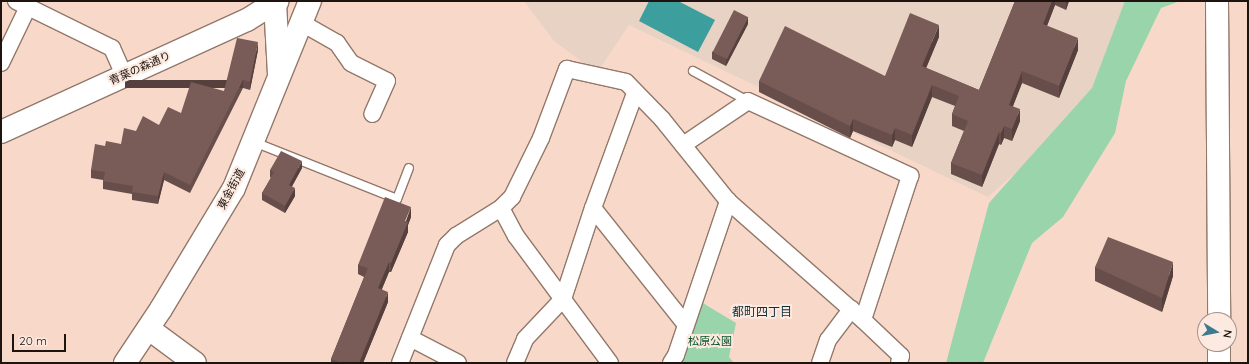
<!DOCTYPE html>
<html>
<head>
<meta charset="utf-8">
<style>
	body { margin:0 }
	#map { position:relative; width:1249px; height:364px; overflow:hidden; background:#f8d9c9; font-family:Quicksand,"Noto Sans JP",sans-serif }
	div>[style] { position:absolute }
	.education>* { inset:0; background:#e7d2c4 }
	.green>* { inset:0; background:#99d4aa }
	.water>* { inset:0; background:#3d9e9e }
	.roads { filter:drop-shadow(1px 0 #93786a) drop-shadow(-1px 0 #93786a) drop-shadow(0 1px #93786a) drop-shadow(0 -1px #93786a) }
	.lane>* { height:8px; margin:-4px; padding:0 4px; transform-origin:4px; border-radius:4px; background:#fff }
	.street>* { height:16px; margin:-8px; padding:0 8px; transform-origin:8px; border-radius:8px; background:#fff }
	.secondary>* { height:22px; margin:-11px; padding:0 11px; transform-origin:11px; border-radius:11px; background:#fff }
	.highway>* { height:22px; margin:-11px; padding:0 11px; transform-origin:11px; border-radius:11px; background:#fff }
	.wall>* { inset:0; background:#684e4b }
	.shaded-wall>* { inset:0; background:#55403d; transform-origin:0 0 }
	.building>* { inset:0; background:#795b57; transform-origin:0 0 }
	span { translate:-50% -50%; white-space:nowrap; text-align:center; line-height:1.15; -webkit-text-stroke:4px #fce9df; paint-order:stroke }
	.street-label { font-size:11px; color:#1e130e }
	.park-label { font-size:11px; color:#09532b }
	.neighbourhood-label { font-size:12px; color:#112e39 }
	.frame { position:absolute; inset:0; border:2px solid #1e130e; pointer-events:none }
	.north { position:absolute; left:1197px; top:312px; width:40px; height:40px; box-sizing:border-box; background:#fce9df; border:1px solid #a3938b; border-radius:50%; rotate:100deg; font-size:11px; font-weight:700; line-height:16px; text-align:center; color:#1e130e }
	.north::after { content:''; display:block; margin:auto; width:14px; height:18px; background:#3d7a91; clip-path:polygon(50% 0,100% 100%,50% 72%,0 100%) }
	.scale { position:absolute; left:12px; top:334px; width:54px; height:18px; box-sizing:border-box; border:2px solid #1e130e; border-top:0; padding-left:5px; font-size:12px; line-height:14px; white-space:nowrap; color:#1e130e; -webkit-text-stroke:3px #fce9df; paint-order:stroke }
</style>
</head>
<body>
<div id="map">
	<div class="education">
		<div style="clip-path:polygon(524px 1px,1136px 1px,1076px 119px,988px 197px,629px 25px,597px 73px,554px 41px)"></div>
	</div>
	<div class="green">
		<div style="clip-path:polygon(1125px 1px,1180px 1px,1161px 8px,1126px 81px,1115px 133px,1063px 217px,1032px 243px,983px 363px,946px 363px,989px 203px,1092px 88px)"></div>
		<div style="clip-path:polygon(701px 302px,736px 323px,729px 357px,734px 363px,680px 363px)"></div>
	</div>
	<div class="water">
		<div style="clip-path:polygon(649px 1px,678px 1px,715px 20px,698px 52px,639px 21px)"></div>
	</div>
	<div class="roads">
		<div class="lane">
			<div style="left:693px;top:71px;width:63px;rotate:28.6deg"></div>
			<div style="left:254px;top:142px;width:154px;rotate:21.7deg"></div>
			<div style="left:397px;top:199px;width:33px;rotate:-69deg"></div>
		</div>
		<div class="street">
			<div style="left:16px;top:1px;width:107px;rotate:26.1deg"></div>
			<div style="left:112px;top:48px;width:30px;rotate:66deg"></div>
			<div style="left:300px;top:22px;width:43px;rotate:29.6deg"></div>
			<div style="left:337px;top:43px;width:24px;rotate:55deg"></div>
			<div style="left:351px;top:63px;width:40px;rotate:26.6deg"></div>
			<div style="left:387px;top:81px;width:36px;rotate:114deg"></div>
			<div style="left:1px;top:63px;width:62px;rotate:-64.3deg"></div>
			<div style="left:683px;top:145px;width:78px;rotate:-34.1deg"></div>
			<div style="left:748px;top:101px;width:179px;rotate:24.8deg"></div>
			<div style="left:910px;top:176px;width:151px;rotate:108.1deg"></div>
			<div style="left:501px;top:208px;width:32px;rotate:62deg"></div>
			<div style="left:516px;top:236px;width:158px;rotate:53.5deg"></div>
			<div style="left:593px;top:208px;width:149px;rotate:51.5deg"></div>
			<div style="left:410px;top:338px;width:54px;rotate:27.5deg"></div>
			<div style="left:400px;top:363px;width:127px;rotate:-68.3deg"></div>
			<div style="left:447px;top:245px;width:13px;rotate:-45deg"></div>
			<div style="left:456px;top:236px;width:53px;rotate:-31.9deg"></div>
			<div style="left:501px;top:208px;width:16px;rotate:-45deg"></div>
			<div style="left:512px;top:197px;width:66px;rotate:-63.8deg"></div>
			<div style="left:541px;top:138px;width:74px;rotate:-69.4deg"></div>
			<div style="left:567px;top:69px;width:60px;rotate:12.4deg"></div>
			<div style="left:626px;top:82px;width:52px;rotate:45.8deg"></div>
			<div style="left:662px;top:119px;width:105px;rotate:51.2deg"></div>
			<div style="left:728px;top:201px;width:180px;rotate:41.4deg"></div>
			<div style="left:863px;top:320px;width:52px;rotate:43.5deg"></div>
			<div style="left:901px;top:356px;width:7px;rotate:106deg"></div>
			<div style="left:515px;top:363px;width:26px;rotate:-67deg"></div>
			<div style="left:525px;top:339px;width:55px;rotate:-46.5deg"></div>
			<div style="left:563px;top:299px;width:96px;rotate:-71.8deg"></div>
			<div style="left:593px;top:208px;width:122px;rotate:-69.9deg"></div>
			<div style="left:671px;top:363px;width:9px;rotate:-58deg"></div>
			<div style="left:676px;top:355px;width:163px;rotate:-71.3deg"></div>
			<div style="left:820px;top:363px;width:24px;rotate:-71deg"></div>
			<div style="left:828px;top:340px;width:39px;rotate:-53deg"></div>
		</div>
		<div class="secondary">
			<div style="left:1217px;top:1px;width:319px;rotate:89.6deg"></div>
			<div style="left:275px;top:3px;width:72px;rotate:86.8deg"></div>
			<div style="left:1px;top:132px;width:270px;rotate:-24.5deg"></div>
			<div style="left:247px;top:20px;width:36px;rotate:-32deg"></div>
			<div style="left:149px;top:329px;width:57px;rotate:36.5deg"></div>
			<div style="left:1219px;top:344px;width:19px;rotate:90deg"></div>
		</div>
		<div class="highway">
			<div style="left:125px;top:363px;width:65px;rotate:-56.3deg"></div>
			<div style="left:161px;top:309px;width:141px;rotate:-58.9deg"></div>
			<div style="left:234px;top:188px;width:202px;rotate:-67.9deg"></div>
		</div>
	</div>
	<div class="wall">
		<div style="clip-path:polygon(1015px 1px,1069px 1px,1066px 10px,1055px 5px,1047px 26px,1078px 50px,1059px 98px,1022px 83px,1013px 106px,1020px 121px,1012px 141px,1004px 138px,1001px 145px,999px 144px,982px 187px,951px 174px,951px 163px,964px 131px,952px 126px,952px 114px,955px 106px,932px 97px,912px 147px,895px 140px,892px 147px,853px 131px,850px 138px,759px 92px,759px 81px,885px 76px,939px 37px,926px 68px,979px 90px)"></div>
		<div style="clip-path:polygon(748px 24px,726px 66px,712px 59px,712px 52px)"></div>
		<div style="clip-path:polygon(258px 50px,250px 90px,243px 88px,190px 193px,164px 180px,158px 204px,132px 200px,132px 194px,103px 189px,103px 180px,91px 178px,91px 170px,105px 146px,121px 144px,136px 131px,159px 125px,224px 91px)"></div>
		<div style="clip-path:polygon(302px 168px,292px 186px,295px 196px,285px 213px,262px 200px,262px 193px,271px 178px,270px 177px,270px 170px)"></div>
		<div style="clip-path:polygon(411px 217px,408px 225px,408px 232px,391px 272px,389px 272px,382px 289px,388px 302px,363px 363px,331px 363px,331px 359px,364px 277px,358px 274px,358px 265px)"></div>
		<div style="clip-path:polygon(1095px 267px,1173px 276px,1162px 312px,1095px 281px)"></div>
	</div>
	<div class="shaded-wall">
		<div style="clip-path:polygon(1052px 1px,1055px 1px,1055px 5px,1043px 36px,1043px 24px)"></div>
		<div style="clip-path:polygon(1066px 1px,1069px 1px,1066px 10px)"></div>
		<div style="clip-path:polygon(748px 17px,748px 24px,726px 66px,726px 59px)"></div>
		<div style="clip-path:polygon(939px 25px,939px 37px,922px 78px,922px 66px)"></div>
		<div style="clip-path:polygon(1078px 38px,1078px 50px,1059px 98px,1059px 86px)"></div>
		<div style="clip-path:polygon(258px 42px,258px 50px,250px 90px,250px 82px)"></div>
		<div style="clip-path:polygon(1022px 71px,1022px 83px,1009px 116px,1009px 105px)"></div>
		<div style="left:243px;top:80px;width:8px;height:118px;rotate:90deg"></div>
		<div style="clip-path:polygon(932px 85px,932px 97px,912px 147px,912px 135px)"></div>
		<div style="clip-path:polygon(1020px 109px,1020px 121px,1012px 141px,1012px 129px)"></div>
		<div style="clip-path:polygon(853px 119px,853px 131px,850px 138px,850px 126px)"></div>
		<div style="clip-path:polygon(1004px 126px,1004px 138px,1001px 145px,1001px 133px)"></div>
		<div style="clip-path:polygon(895px 128px,895px 140px,892px 147px,892px 135px)"></div>
		<div style="clip-path:polygon(999px 132px,999px 144px,982px 187px,982px 175px)"></div>
		<div style="clip-path:polygon(302px 161px,302px 168px,289px 192px,289px 185px)"></div>
		<div style="clip-path:polygon(164px 172px,164px 180px,158px 204px,158px 196px)"></div>
		<div style="clip-path:polygon(295px 188px,295px 196px,285px 213px,285px 206px)"></div>
		<div style="clip-path:polygon(411px 207px,411px 217px,408px 225px,408px 232px,391px 272px,391px 263px)"></div>
		<div style="clip-path:polygon(389px 262px,389px 272px,378px 298px,378px 288px)"></div>
		<div style="clip-path:polygon(1173px 262px,1173px 276px,1162px 312px,1162px 298px)"></div>
		<div style="clip-path:polygon(388px 292px,388px 302px,363px 363px,359px 363px)"></div>
	</div>
	<div class="building">
		<div style="clip-path:polygon(1015px 1px,1052px 1px,1043px 24px,1078px 38px,1059px 86px,1022px 71px,1009px 105px,1020px 109px,1012px 129px,1004px 126px,1001px 133px,999px 132px,982px 175px,951px 163px,968px 121px,952px 114px,959px 96px,932px 85px,912px 135px,895px 128px,892px 135px,853px 119px,850px 126px,759px 81px,785px 26px,885px 76px,910px 13px,939px 25px,922px 66px,979px 90px)"></div>
		<div style="left:734px;top:10px;width:16px;height:47px;rotate:27deg"></div>
		<div style="clip-path:polygon(237px 38px,258px 42px,250px 82px,243px 80px,190px 185px,164px 172px,158px 196px,132px 192px,133px 186px,103px 181px,105px 172px,91px 170px,95px 144px,105px 146px,106px 141px,121px 144px,124px 128px,136px 131px,143px 116px,159px 125px,168px 107px,181px 113px,191px 82px,224px 91px)"></div>
		<div style="clip-path:polygon(281px 151px,302px 161px,289px 185px,295px 188px,285px 206px,262px 193px,274px 172px,270px 170px)"></div>
		<div style="clip-path:polygon(385px 197px,411px 207px,405px 221px,408px 222px,391px 263px,389px 262px,378px 288px,388px 292px,359px 363px,341px 363px,331px 359px,368px 268px,358px 265px)"></div>
		<div style="clip-path:polygon(1108px 237px,1173px 262px,1162px 298px,1095px 267px)"></div>
	</div>
	<div class="street-label">
		<span style="left:140px;top:68px;rotate:-24deg">青葉の森通り</span>
		<span style="left:231px;top:189px;rotate:-62deg">東金街道</span>
	</div>
	<div class="park-label">
		<span style="left:710px;top:341px">松原公園</span>
	</div>
	<div class="neighbourhood-label">
		<span style="left:762px;top:312px">都町四丁目</span>
	</div>
	<div class="frame"></div>
	<div class="north">N</div>
	<div class="scale">20 m</div>
</div>
</body>
</html>
